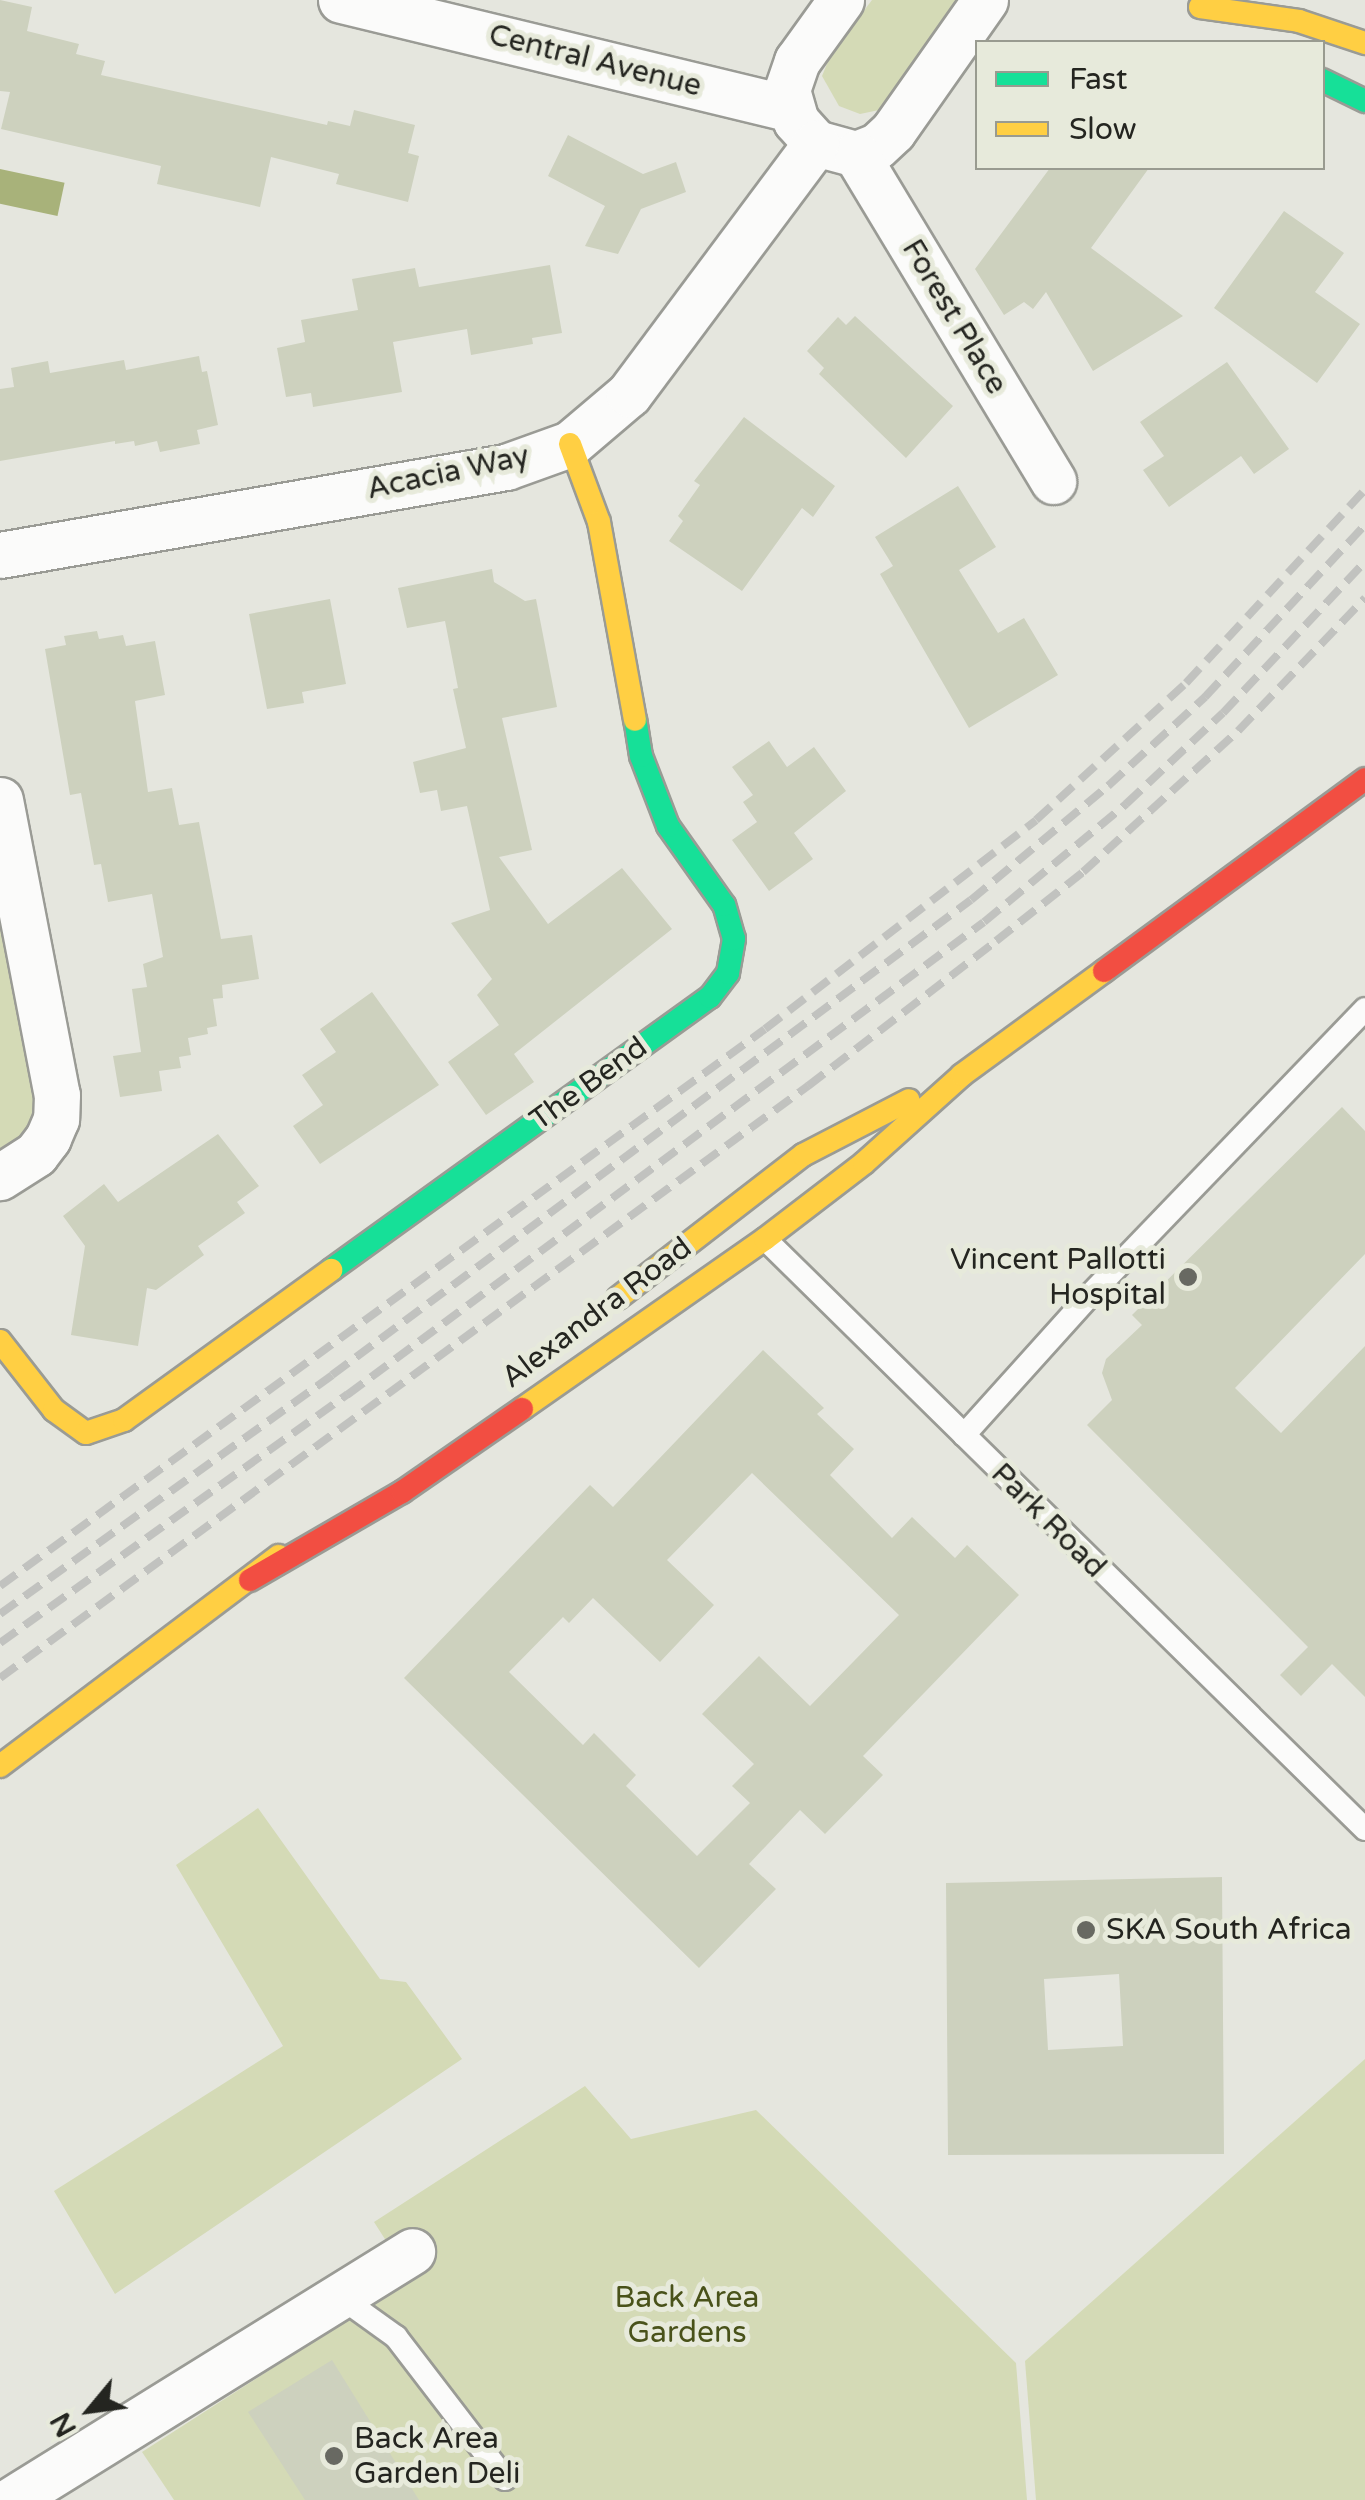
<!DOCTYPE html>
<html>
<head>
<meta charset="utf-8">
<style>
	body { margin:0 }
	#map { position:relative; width:1365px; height:2500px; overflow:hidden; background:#e5e6de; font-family:"Varela Round",sans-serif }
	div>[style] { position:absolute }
	.green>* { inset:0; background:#d4dab6 }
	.water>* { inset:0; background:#a8b27a; transform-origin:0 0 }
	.building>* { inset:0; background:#cdd1be }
	.roads { filter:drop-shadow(2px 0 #9a9b95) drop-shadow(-2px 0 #9a9b95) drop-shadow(0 2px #9a9b95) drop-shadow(0 -2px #9a9b95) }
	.lane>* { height:22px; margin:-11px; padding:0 11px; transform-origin:11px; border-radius:11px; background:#fbfbfa }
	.street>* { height:45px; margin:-22.5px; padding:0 22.5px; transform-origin:22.5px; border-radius:22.5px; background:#fbfbfa }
	.fast>* { height:22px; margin:-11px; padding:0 11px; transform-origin:11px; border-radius:11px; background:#16e098 }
	.slow>* { height:22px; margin:-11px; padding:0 11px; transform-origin:11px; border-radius:11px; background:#ffcf43 }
	.jam>* { height:22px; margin:-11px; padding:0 11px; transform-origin:11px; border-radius:11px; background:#f24e42 }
	.rail>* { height:8px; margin-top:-4px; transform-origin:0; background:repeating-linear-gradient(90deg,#c1c2bf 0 20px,transparent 0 30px) }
	.dots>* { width:28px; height:28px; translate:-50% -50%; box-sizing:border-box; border:5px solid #e7eadb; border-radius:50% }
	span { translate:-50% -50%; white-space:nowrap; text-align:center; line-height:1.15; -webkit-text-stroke:10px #e7eadb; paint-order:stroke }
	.street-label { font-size:30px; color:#242520 }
	.poi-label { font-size:30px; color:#242520 }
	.right { translate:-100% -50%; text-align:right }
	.left { translate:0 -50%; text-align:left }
	.park-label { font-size:30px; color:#49521a }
	.legend { position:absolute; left:975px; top:40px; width:350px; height:130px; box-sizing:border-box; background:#e7eadb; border:2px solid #999b90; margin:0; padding:12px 18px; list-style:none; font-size:30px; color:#242520 }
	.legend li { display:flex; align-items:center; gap:20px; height:50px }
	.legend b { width:50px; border:2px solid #999b90 }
	.north { position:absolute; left:40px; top:2360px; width:100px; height:100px; -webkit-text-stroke:8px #e7eadb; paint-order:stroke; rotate:241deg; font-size:28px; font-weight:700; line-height:40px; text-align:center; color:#242520 }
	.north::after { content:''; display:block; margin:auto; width:35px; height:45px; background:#242520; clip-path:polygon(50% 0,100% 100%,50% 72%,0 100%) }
</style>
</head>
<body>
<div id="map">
	<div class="green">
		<div style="clip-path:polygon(872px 0,963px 0,888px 101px,879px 110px,860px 114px,839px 106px,822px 76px,831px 54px)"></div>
		<div style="clip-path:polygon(0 912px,47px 1113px,0 1164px)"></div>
		<div style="clip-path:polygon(258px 1808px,380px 1979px,406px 1982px,462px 2059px,115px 2294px,54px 2191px,283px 2046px,176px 1865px)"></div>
		<div style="clip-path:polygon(1365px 2059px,1365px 2500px,1036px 2500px,1025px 2361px)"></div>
		<div style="clip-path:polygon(585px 2086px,631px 2139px,756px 2110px,1016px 2363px,1027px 2500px,174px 2500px,142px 2452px,400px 2286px,410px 2278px,374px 2222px)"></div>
	</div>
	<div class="water">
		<div style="left:0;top:169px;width:66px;height:34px;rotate:12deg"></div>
	</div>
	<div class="building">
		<div style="clip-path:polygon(0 0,32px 7px,27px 31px,79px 44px,76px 54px,105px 61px,101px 75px,327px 125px,328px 121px,350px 126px,354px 110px,415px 125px,408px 153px,419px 156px,408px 202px,336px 184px,339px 174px,271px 157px,260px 207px,157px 184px,161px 166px,1px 129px,10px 92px,0 91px)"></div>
		<div style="clip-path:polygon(568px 135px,643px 174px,676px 162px,686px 192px,641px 209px,618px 254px,585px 246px,605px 206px,548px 176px)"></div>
		<div style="clip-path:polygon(1050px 168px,1149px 168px,1091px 248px,1183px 316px,1093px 371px,1046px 292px,1033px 309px,1024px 302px,1004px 315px,975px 269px)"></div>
		<div style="clip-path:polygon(1284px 211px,1344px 253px,1315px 292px,1360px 324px,1317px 383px,1214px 308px)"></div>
		<div style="clip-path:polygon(550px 265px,562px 333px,532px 338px,533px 344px,471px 355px,467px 329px,393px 342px,402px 392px,313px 407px,311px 393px,286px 397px,277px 348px,305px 342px,301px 320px,358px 310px,352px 279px,415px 268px,419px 287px)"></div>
		<div style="clip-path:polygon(855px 316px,953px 406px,906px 458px,819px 374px,824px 368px,807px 351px,838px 317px,846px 325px)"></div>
		<div style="clip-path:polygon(199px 356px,202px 372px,207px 371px,218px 425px,197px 430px,200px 444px,160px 452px,157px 441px,135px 446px,134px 441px,115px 444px,115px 441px,0 461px,0 389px,14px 387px,11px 368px,48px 361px,50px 373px,124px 360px,126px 370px)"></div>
		<div style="clip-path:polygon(1227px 362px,1289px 449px,1254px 474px,1241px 456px,1169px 507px,1143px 470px,1164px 456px,1140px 422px)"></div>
		<div style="clip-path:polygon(744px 417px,835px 486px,813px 517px,802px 508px,742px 591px,669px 541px,683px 521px,678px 516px,700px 485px,694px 481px)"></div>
		<div style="clip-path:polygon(958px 486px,996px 547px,959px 570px,998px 633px,1024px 618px,1058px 675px,969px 728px,880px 574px,893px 566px,875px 537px)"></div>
		<div style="clip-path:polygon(492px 569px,494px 582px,525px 601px,536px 599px,557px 707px,502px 718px,532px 850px,499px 857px,548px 924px,622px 868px,672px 929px,514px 1054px,534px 1082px,486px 1115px,448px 1062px,499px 1025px,477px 995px,492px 979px,451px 923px,490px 910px,467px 806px,441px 811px,437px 790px,420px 793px,413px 762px,466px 748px,453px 689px,458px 688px,445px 621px,407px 628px,398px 588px)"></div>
		<div style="clip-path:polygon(330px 599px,346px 684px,302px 692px,304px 703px,267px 709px,249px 614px)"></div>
		<div style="clip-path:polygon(97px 631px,99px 639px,123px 635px,126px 646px,155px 641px,165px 695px,135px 701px,148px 792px,172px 788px,179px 825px,199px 822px,221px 939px,252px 935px,259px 979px,222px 985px,223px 998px,213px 999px,217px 1026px,207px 1028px,208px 1034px,188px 1038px,191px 1055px,179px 1057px,181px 1068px,159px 1071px,162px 1091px,120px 1097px,113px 1056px,141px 1052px,132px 989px,147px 987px,143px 964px,163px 957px,152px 894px,108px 902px,101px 864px,94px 865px,81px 793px,70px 795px,45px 649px,66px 645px,64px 636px)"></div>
		<div style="clip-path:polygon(769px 741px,787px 767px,814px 747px,846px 791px,794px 833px,813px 859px,769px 891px,732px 840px,757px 822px,743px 802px,753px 795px,732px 767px)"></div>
		<div style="clip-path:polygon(372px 992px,439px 1085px,320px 1164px,293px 1126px,323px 1105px,302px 1075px,336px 1052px,320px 1029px)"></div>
		<div style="clip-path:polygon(1342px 1107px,1365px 1131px,1365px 1254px,1235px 1388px,1281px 1433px,1365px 1346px,1365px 1697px,1332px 1664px,1301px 1696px,1280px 1675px,1308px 1647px,1087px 1425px,1112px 1400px,1102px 1373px,1106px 1359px,1142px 1325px,1132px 1315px)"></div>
		<div style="clip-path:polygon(218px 1134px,259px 1186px,237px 1202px,245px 1213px,198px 1246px,204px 1255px,156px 1290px,147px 1288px,138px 1346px,71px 1335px,85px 1246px,63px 1216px,104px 1184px,118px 1202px)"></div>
		<div style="clip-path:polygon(evenodd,763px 1350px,824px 1408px,817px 1414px,854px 1449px,830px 1475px,892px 1538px,912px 1517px,955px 1558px,967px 1545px,1019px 1595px,863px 1756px,883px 1775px,825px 1834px,800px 1810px,749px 1864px,776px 1889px,699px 1968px,404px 1678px,590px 1485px,613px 1507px,763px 1350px,752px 1473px,899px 1615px,810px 1706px,759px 1656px,702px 1714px,754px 1764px,732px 1786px,750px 1803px,697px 1856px,626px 1786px,636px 1775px,594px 1733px,583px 1745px,509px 1672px,563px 1617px,569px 1623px,593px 1598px,660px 1662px,714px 1605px,667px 1560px,752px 1473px)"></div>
		<div style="clip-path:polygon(evenodd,1222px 1877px,1224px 2154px,948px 2155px,946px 1883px,1222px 1877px,1119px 1974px,1123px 2046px,1048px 2050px,1044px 1979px,1119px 1974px)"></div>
		<div style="clip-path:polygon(332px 2360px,419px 2500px,305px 2500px,248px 2412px)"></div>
	</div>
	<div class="roads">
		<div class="lane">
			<div style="left:766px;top:1240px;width:840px;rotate:44.52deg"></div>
			<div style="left:964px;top:1435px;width:187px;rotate:-48deg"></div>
			<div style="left:1089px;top:1296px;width:398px;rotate:-46.1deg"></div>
			<div style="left:339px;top:2296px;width:70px;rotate:35.7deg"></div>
			<div style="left:396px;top:2337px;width:179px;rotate:52.5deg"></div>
		</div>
		<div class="street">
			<div style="left:341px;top:0;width:462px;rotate:13.6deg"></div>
			<div style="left:841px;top:0;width:75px;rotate:125.8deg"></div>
			<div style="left:797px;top:61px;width:31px;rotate:109deg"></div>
			<div style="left:787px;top:90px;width:32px;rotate:74deg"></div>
			<div style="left:796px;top:121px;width:30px;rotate:48deg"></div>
			<div style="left:816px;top:143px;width:41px;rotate:15.4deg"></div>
			<div style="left:856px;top:154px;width:22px;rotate:-21deg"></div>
			<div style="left:877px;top:146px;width:22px;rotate:-43deg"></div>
			<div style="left:893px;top:131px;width:160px;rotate:-54.9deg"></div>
			<div style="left:856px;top:154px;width:382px;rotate:58.9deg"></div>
			<div style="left:0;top:555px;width:514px;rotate:-9.87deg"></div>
			<div style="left:506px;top:467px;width:68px;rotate:-19.8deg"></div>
			<div style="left:570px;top:444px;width:77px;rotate:-40.3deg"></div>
			<div style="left:629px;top:394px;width:313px;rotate:-53.3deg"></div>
			<div style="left:0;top:800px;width:300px;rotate:79.1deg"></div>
			<div style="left:57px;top:1095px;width:24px;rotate:92deg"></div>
			<div style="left:56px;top:1119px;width:21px;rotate:113deg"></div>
			<div style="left:48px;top:1138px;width:20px;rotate:127deg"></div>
			<div style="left:36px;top:1154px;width:43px;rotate:147.4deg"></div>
			<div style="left:11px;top:2500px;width:472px;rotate:-31.8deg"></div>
		</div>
		<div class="fast">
			<div style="left:1322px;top:80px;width:48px;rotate:26deg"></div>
			<div style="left:331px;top:1270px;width:467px;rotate:-35.8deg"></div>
			<div style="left:710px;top:997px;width:30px;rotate:-53deg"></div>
			<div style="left:728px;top:973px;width:35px;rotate:-80deg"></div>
			<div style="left:734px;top:939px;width:35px;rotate:-106deg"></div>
			<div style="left:724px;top:905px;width:97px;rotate:-125.3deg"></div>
			<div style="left:668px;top:826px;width:75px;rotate:-111.1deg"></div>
			<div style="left:641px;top:756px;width:36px;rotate:-99deg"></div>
		</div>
		<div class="slow">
			<div style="left:1200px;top:7px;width:100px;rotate:8deg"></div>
			<div style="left:1299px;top:21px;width:70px;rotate:18.4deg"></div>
			<div style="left:570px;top:444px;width:83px;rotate:69.6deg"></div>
			<div style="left:599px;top:522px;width:201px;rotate:79.7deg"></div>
			<div style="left:618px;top:1298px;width:234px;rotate:-37.7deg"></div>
			<div style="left:803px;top:1155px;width:119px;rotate:-27.4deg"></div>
			<div style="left:0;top:1341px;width:88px;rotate:52deg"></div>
			<div style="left:54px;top:1410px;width:39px;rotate:36deg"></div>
			<div style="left:86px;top:1433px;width:40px;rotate:-18.9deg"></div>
			<div style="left:124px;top:1420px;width:256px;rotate:-35.9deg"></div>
			<div style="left:522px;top:1409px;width:297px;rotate:-35deg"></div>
			<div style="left:765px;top:1239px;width:125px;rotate:-37.5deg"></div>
			<div style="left:864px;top:1163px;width:132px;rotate:-41.9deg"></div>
			<div style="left:962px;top:1075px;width:176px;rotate:-36.2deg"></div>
			<div style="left:0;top:1766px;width:349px;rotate:-37deg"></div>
		</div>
		<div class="jam">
			<div style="left:1104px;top:971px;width:324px;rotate:-36.3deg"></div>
			<div style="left:250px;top:1580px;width:176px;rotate:-30.1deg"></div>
			<div style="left:402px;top:1492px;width:146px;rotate:-34.7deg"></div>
		</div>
	</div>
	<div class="rail">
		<div style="left:0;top:1586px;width:946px;rotate:-36.06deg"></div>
		<div style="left:765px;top:1029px;width:342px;rotate:-37.6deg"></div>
		<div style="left:1036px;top:820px;width:203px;rotate:-42.4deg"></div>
		<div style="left:1186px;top:683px;width:263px;rotate:-47.2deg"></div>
		<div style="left:0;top:1614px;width:409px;rotate:-35.7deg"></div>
		<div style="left:332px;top:1375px;width:796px;rotate:-36.63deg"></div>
		<div style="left:971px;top:900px;width:178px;rotate:-39.8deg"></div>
		<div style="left:1108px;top:786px;width:132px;rotate:-42.5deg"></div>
		<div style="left:1205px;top:697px;width:235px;rotate:-47.1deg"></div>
		<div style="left:0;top:1643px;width:427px;rotate:-35.6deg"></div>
		<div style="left:347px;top:1395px;width:793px;rotate:-36.6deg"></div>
		<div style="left:984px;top:922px;width:185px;rotate:-39.7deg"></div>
		<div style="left:1126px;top:804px;width:133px;rotate:-43.2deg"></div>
		<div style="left:1223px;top:713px;width:207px;rotate:-46.8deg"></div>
		<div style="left:0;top:1678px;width:1002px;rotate:-36.23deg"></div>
		<div style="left:808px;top:1086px;width:237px;rotate:-37.6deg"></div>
		<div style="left:996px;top:941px;width:111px;rotate:-38.4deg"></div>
		<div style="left:1083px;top:872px;width:210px;rotate:-42.3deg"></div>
		<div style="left:1238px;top:731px;width:184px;rotate:-46.3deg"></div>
	</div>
	<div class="dots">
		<div style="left:1188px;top:1277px;background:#686962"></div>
		<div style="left:1086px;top:1930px;background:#686962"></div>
		<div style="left:334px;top:2456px;background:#686962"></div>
	</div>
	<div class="street-label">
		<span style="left:595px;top:61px;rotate:14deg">Central Avenue</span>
		<span style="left:954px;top:317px;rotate:59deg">Forest Place</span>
		<span style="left:448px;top:473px;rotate:-12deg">Acacia Way</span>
		<span style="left:589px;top:1084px;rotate:-36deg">The Bend</span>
		<span style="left:597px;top:1313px;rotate:-37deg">Alexandra Road</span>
		<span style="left:1048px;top:1521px;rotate:45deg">Park Road</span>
	</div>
	<div class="poi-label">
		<span class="right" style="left:1166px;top:1277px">Vincent Pallotti<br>Hospital</span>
		<span class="left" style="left:1106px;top:1930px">SKA South Africa</span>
		<span class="left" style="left:354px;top:2456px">Back Area<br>Garden Deli</span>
	</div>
	<div class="park-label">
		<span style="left:687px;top:2315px">Back Area<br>Gardens</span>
	</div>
	<ul class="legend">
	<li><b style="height:12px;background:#16e098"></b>Fast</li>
	<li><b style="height:12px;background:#ffcf43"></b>Slow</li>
	</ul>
	<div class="north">N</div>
</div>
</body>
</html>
